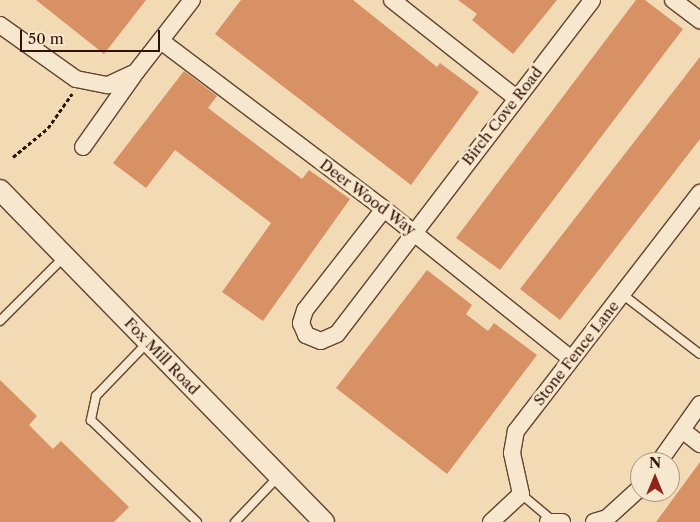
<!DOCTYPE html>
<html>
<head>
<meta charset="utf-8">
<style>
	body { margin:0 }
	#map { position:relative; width:700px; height:522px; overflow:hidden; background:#f2dab4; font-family:"Libre Caslon Text",serif }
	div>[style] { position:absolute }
	.building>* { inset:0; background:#d79164 }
	.path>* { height:3px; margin-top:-1.5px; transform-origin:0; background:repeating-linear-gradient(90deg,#311205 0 4px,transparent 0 6.5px) }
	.roads { filter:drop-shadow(1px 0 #614431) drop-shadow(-1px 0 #614431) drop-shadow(0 1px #614431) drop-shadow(0 -1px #614431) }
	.service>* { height:8px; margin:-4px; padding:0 4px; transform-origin:4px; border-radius:4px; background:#f7e7ce }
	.minor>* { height:16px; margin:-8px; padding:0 8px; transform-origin:8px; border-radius:8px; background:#f7e7ce }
	.tertiary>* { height:20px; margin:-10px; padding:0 10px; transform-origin:10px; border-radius:10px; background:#f7e7ce }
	span { translate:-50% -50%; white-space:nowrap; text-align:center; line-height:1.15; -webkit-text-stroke:5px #f7e7ce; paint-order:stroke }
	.street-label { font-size:15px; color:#311205 }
	.north { position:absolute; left:630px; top:452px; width:50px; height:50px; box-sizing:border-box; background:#f7e7ce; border:1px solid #a8927e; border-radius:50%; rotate:0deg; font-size:14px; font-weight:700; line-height:20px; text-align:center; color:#311205 }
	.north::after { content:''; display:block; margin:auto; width:18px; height:22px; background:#8f2418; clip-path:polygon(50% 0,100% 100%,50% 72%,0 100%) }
	.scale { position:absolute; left:20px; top:30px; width:140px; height:22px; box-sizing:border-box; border:2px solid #311205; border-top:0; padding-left:6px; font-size:15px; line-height:18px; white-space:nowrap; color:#311205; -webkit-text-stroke:4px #f7e7ce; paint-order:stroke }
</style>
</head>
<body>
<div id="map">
	<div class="building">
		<div style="clip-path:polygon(36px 0,146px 0,104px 54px)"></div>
		<div style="clip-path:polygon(241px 0,353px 0,437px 67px,440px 63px,479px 92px,411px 185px,215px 34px)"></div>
		<div style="clip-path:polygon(458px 0,557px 0,513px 54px,472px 20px,477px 14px)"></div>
		<div style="clip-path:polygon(636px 0,645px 0,683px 29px,500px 270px,456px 238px)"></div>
		<div style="clip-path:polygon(700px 57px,700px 139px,560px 320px,520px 289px)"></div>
		<div style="clip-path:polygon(184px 71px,217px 96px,208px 108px,302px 179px,309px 170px,350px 199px,263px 321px,222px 292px,271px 223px,175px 150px,146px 188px,113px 163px)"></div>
		<div style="clip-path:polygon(427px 270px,472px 305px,466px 314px,488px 331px,494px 323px,537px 355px,447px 474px,336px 388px)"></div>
		<div style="clip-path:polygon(0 380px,37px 416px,29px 425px,53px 449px,61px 441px,129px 507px,114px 522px,0 522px)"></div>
		<div style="clip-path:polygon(700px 462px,700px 522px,656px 522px)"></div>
	</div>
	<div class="path">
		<div style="left:13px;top:157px;width:45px;rotate:-39.6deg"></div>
		<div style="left:48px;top:128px;width:42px;rotate:-54.8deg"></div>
	</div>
	<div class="roads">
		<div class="service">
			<div style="left:622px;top:294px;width:98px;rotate:37.6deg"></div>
			<div style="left:0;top:321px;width:91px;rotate:-45deg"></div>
			<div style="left:148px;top:342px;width:75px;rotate:133.9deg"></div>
			<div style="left:96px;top:396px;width:25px;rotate:102deg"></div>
			<div style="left:91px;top:420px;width:147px;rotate:43.9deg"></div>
			<div style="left:521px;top:494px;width:39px;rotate:40deg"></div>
			<div style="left:235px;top:522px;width:64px;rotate:-46.3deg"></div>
		</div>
		<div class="minor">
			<div style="left:392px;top:0;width:158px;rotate:38.3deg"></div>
			<div style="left:673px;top:0;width:34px;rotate:37deg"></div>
			<div style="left:0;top:25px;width:93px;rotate:35.4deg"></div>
			<div style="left:76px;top:79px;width:33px;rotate:11deg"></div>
			<div style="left:108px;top:85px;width:31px;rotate:-25deg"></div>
			<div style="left:136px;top:72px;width:91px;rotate:-52.1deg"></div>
			<div style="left:161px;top:41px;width:279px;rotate:37deg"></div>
			<div style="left:384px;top:209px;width:240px;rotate:38.7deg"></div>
			<div style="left:83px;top:147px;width:88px;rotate:-54.7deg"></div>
			<div style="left:384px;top:209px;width:128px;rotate:128deg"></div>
			<div style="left:305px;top:310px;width:14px;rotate:107deg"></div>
			<div style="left:301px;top:323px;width:13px;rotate:67deg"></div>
			<div style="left:306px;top:335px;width:16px;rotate:22deg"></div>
			<div style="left:321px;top:341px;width:17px;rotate:-24deg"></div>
			<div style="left:337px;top:334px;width:420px;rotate:-52.6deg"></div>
			<div style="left:682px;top:430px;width:23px;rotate:38deg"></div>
			<div style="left:659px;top:462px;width:71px;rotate:-54.7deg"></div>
			<div style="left:491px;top:522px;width:41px;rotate:-43deg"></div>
			<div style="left:521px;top:494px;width:42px;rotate:-102.4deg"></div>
			<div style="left:512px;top:453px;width:22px;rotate:-80deg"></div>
			<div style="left:516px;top:431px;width:301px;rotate:-52.3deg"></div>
			<div style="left:548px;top:522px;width:14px"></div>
			<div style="left:594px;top:522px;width:14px;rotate:-17deg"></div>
			<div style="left:607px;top:518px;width:45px;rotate:-42.3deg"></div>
		</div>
		<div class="tertiary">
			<div style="left:0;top:190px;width:464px;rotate:45.7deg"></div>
		</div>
	</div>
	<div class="street-label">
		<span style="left:502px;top:116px;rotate:-52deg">Birch Cove Road</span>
		<span style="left:368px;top:197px;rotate:37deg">Deer Wood Way</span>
		<span style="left:576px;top:353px;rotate:-52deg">Stone Fence Lane</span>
		<span style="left:162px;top:356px;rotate:46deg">Fox Mill Road</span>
	</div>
	<div class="north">N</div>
	<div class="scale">50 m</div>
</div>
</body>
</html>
